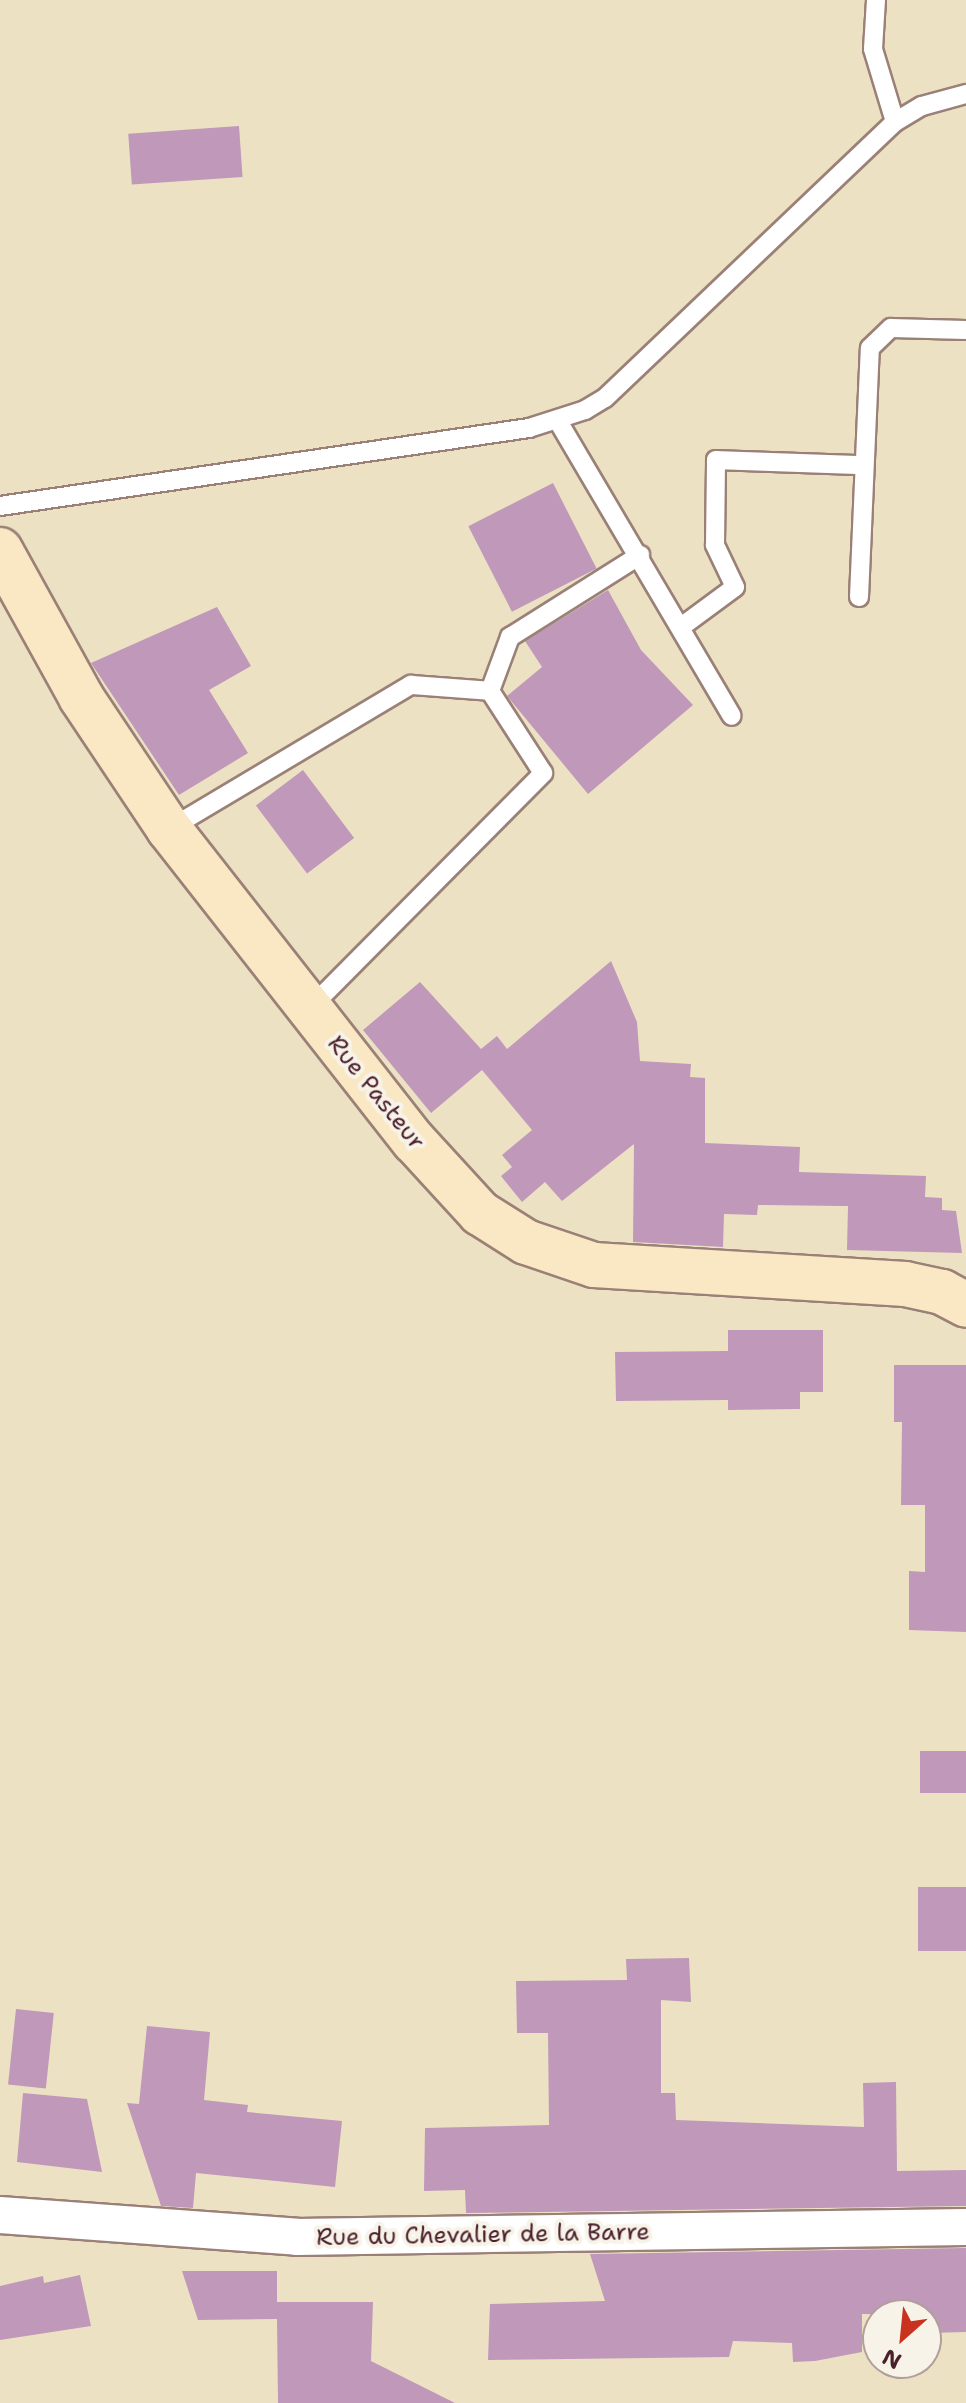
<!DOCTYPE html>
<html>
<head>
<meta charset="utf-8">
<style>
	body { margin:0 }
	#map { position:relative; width:966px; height:2403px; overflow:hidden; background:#ece2c3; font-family:"Shantell Sans",sans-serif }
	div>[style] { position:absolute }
	.building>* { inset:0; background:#bf98ba; transform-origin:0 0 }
	.roads { filter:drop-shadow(2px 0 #9b8077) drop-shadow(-2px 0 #9b8077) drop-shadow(0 2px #9b8077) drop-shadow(0 -2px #9b8077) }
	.lane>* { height:18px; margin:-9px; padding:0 9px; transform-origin:9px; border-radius:9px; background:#fff }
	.street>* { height:36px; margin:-18px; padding:0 18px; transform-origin:18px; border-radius:18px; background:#fff }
	.secondary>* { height:44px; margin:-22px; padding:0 22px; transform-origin:22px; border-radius:22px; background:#fae7c3 }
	span { translate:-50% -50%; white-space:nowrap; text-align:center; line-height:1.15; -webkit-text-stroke:8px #f7f3e8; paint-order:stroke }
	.street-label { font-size:24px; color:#4a1f2b }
	.north { position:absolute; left:862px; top:2299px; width:80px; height:80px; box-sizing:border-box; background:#f7f3e8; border:2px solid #b29e9c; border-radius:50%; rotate:207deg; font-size:22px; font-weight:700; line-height:32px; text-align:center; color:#4a1f2b }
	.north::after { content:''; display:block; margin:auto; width:28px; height:36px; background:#c8321e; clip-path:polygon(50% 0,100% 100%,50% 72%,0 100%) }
</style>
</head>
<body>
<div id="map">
	<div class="building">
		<div style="left:239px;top:126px;width:51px;height:111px;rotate:86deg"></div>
		<div style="left:553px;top:483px;width:96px;height:95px;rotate:63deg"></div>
		<div style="clip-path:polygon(608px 590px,641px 650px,693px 705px,588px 794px,507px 696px,542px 667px,525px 641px)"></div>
		<div style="clip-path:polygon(217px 607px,251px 666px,209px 690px,248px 753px,179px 795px,91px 663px)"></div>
		<div style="left:303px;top:770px;width:85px;height:59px;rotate:53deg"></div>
		<div style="clip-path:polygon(611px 961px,637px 1022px,640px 1061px,691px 1064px,690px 1077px,705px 1078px,705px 1143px,800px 1147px,799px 1172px,926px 1176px,925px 1197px,942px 1198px,942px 1210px,956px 1211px,962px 1253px,847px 1250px,848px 1206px,842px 1206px,758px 1205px,757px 1215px,724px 1214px,723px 1247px,633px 1242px,634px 1144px,562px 1201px,545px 1182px,522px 1202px,501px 1176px,512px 1167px,502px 1155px,532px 1130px,482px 1070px,431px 1113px,363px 1030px,420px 982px,481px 1049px,497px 1036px,507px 1049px)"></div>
		<div style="clip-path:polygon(728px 1330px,823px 1330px,823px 1392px,800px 1392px,800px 1409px,728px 1410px,728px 1400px,616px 1401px,615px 1352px,728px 1351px)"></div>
		<div style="clip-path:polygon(894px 1365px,966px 1365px,966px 1632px,909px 1630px,909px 1571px,925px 1572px,925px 1505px,901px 1505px,902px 1422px,894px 1422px)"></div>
		<div style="left:920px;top:1751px;width:46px;height:42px"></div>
		<div style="left:966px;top:1887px;width:64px;height:48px;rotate:90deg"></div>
		<div style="clip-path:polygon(689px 1958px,691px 2002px,661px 2000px,661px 2093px,675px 2093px,676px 2120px,864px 2127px,863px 2083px,896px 2082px,897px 2171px,966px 2170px,966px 2206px,466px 2213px,465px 2190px,424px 2191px,425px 2128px,549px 2125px,548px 2033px,517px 2033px,516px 1981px,627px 1980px,626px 1959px)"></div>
		<div style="left:16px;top:2009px;width:38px;height:76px;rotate:6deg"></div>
		<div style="clip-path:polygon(147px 2026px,210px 2032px,204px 2100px,248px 2105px,247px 2112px,342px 2121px,335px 2187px,196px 2173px,193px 2208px,161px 2206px,127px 2103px,139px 2104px)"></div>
		<div style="clip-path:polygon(23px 2093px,87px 2099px,102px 2172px,17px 2162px)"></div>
		<div style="clip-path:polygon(966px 2248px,966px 2332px,929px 2333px,926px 2315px,862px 2314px,862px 2352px,815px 2361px,793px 2362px,792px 2343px,733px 2341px,729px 2357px,488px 2360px,490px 2304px,605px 2301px,590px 2254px)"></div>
		<div style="clip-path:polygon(182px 2271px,277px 2271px,277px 2314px,277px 2302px,373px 2302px,371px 2361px,455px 2403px,278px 2403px,277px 2319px,198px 2320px)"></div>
		<div style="clip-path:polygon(80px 2275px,91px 2326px,0 2340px,0 2286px,43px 2276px,44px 2283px)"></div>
	</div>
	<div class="roads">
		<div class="lane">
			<div style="left:876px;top:0;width:49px;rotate:93.5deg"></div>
			<div style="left:873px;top:49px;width:76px;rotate:73.2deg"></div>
			<div style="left:558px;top:421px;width:342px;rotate:59.5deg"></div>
			<div style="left:0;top:506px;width:535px;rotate:-8.39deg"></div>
			<div style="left:529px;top:428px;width:59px;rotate:-17.8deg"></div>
			<div style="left:585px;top:410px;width:23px;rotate:-31deg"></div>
			<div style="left:605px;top:398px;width:400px;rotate:-43.6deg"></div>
			<div style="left:895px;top:122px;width:31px;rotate:-31deg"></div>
			<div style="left:922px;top:106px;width:46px;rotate:-15.3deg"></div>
			<div style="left:859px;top:597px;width:249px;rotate:-87.5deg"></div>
			<div style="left:870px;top:348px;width:29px;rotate:-44deg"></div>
			<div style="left:891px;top:328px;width:75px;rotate:1.5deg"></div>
			<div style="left:681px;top:627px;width:67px;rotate:-36.5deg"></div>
			<div style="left:735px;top:587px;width:47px;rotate:-115.5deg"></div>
			<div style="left:715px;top:545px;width:85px;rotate:-89.3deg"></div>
			<div style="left:716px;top:460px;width:146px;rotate:2deg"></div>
			<div style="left:169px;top:829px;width:282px;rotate:-30.8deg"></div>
			<div style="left:411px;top:685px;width:79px;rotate:4.3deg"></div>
			<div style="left:310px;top:1008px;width:331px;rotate:-45.2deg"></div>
			<div style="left:543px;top:773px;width:98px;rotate:-122.9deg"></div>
			<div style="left:490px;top:691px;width:58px;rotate:-69.7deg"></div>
			<div style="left:510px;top:637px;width:154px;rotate:-32.2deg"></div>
		</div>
		<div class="street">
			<div style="left:0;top:2215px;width:298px;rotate:4.2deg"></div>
			<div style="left:297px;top:2237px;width:669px;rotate:-0.86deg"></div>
		</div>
		<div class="secondary">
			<div style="left:0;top:550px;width:168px;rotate:61.1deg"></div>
			<div style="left:81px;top:697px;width:159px;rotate:56.3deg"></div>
			<div style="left:169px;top:829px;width:397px;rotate:51.9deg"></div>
			<div style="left:414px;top:1141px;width:98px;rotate:47.5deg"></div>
			<div style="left:480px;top:1213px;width:54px;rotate:32.2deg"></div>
			<div style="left:526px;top:1242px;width:72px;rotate:18.7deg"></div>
			<div style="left:594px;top:1265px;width:312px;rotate:3.5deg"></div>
			<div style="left:905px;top:1284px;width:38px;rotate:12deg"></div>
			<div style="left:942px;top:1292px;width:27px;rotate:28deg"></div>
		</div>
	</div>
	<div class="street-label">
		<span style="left:376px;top:1093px;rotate:51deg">Rue Pasteur</span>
		<span style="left:483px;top:2235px;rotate:-1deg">Rue du Chevalier de la Barre</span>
	</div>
	<div class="north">N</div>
</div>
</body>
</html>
